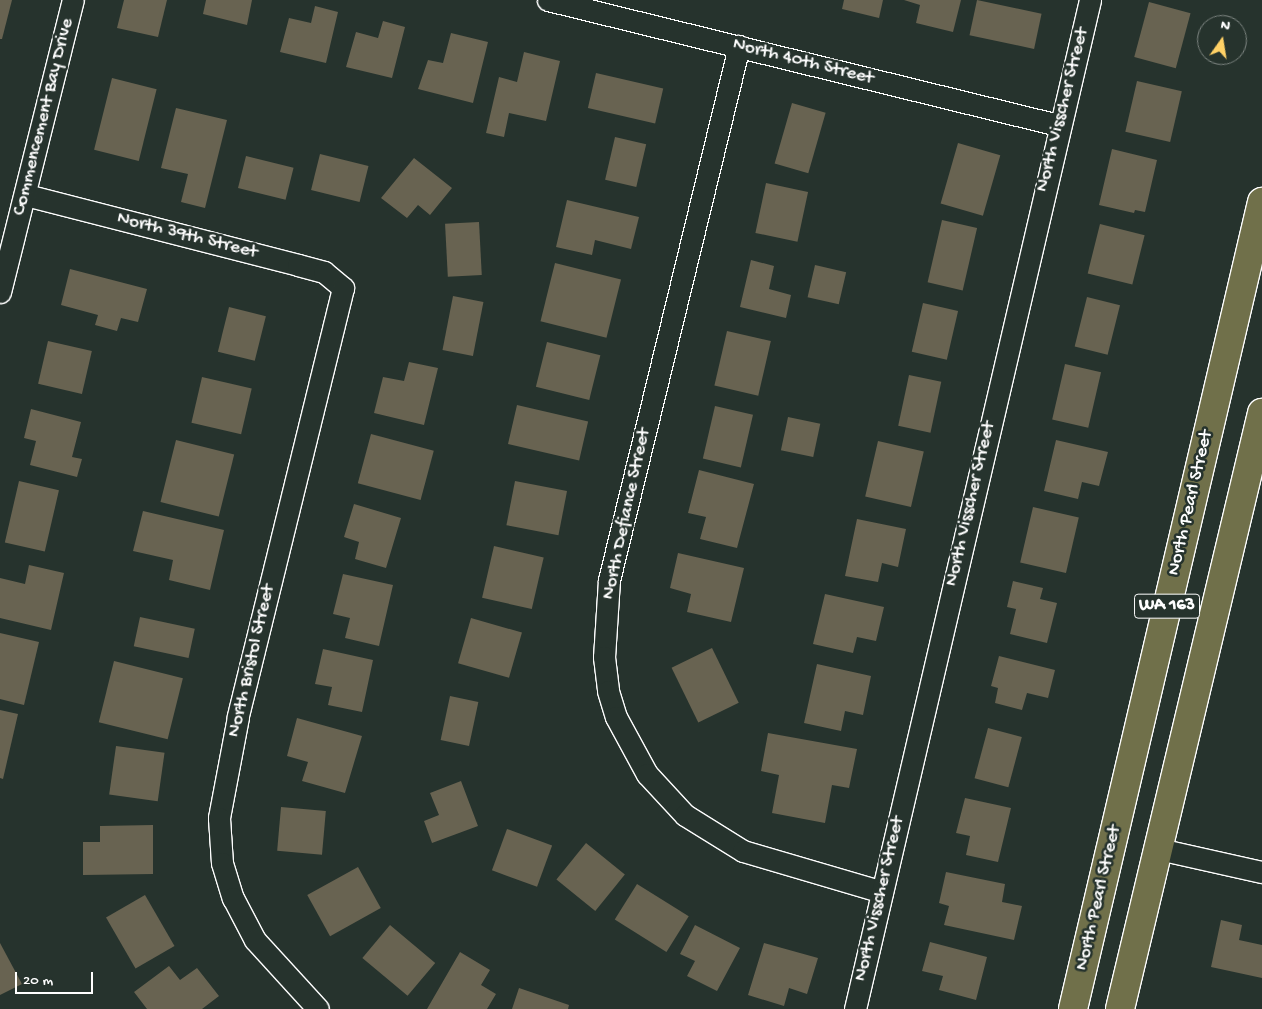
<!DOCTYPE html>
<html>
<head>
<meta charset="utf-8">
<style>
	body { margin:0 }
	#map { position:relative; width:1262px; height:1009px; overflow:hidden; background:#26332d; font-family:"Gochi Hand",sans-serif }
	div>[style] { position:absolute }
	.building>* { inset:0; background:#686351; transform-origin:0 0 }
	.roads { filter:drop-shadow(1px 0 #fff) drop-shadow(-1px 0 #fff) drop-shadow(0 1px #fff) drop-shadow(0 -1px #fff) }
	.street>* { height:21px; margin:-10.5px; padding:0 10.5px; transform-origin:10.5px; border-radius:10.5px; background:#26332d }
	.primary>* { height:28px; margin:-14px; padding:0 14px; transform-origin:14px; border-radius:14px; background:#70704a }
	span { translate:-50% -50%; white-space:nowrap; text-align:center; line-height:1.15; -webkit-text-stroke:5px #26332d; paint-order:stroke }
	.shield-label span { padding:1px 4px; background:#26332d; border:1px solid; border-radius:4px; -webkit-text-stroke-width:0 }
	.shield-label { font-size:18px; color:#fff; font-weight:700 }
	.street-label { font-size:19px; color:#fff }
	.north { position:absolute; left:1197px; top:15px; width:50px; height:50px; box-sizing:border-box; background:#26332d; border:1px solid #7d8581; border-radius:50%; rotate:13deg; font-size:14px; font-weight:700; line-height:20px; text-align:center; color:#fff }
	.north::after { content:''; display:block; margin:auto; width:18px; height:22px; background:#ffd166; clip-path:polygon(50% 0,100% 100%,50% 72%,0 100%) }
	.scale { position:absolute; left:15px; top:972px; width:78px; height:22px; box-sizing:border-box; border:2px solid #fff; border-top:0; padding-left:6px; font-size:15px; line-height:18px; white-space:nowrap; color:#fff; -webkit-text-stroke:4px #26332d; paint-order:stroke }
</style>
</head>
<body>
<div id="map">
	<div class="building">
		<div style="clip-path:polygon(0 0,12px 0,2px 39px,0 39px)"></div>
		<div style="clip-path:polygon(124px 0,167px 0,158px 37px,117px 28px)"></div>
		<div style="clip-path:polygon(206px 0,252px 0,247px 25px,203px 14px)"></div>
		<div style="clip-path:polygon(844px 0,883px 0,879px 18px,842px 9px)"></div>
		<div style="clip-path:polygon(904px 0,961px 0,953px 32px,916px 23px,920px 5px)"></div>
		<div style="left:977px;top:0;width:66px;height:36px;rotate:12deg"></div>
		<div style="left:1149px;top:2px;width:43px;height:57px;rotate:15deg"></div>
		<div style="clip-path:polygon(315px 6px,338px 12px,326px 63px,280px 52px,289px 18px,311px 23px)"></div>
		<div style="clip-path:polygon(383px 21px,405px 27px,392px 78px,346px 67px,356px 32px,378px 38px)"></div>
		<div style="clip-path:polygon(451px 33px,488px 42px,473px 103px,418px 89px,428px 60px,443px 63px)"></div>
		<div style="clip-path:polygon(524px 52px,560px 61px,546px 121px,509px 113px,504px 137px,486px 133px,499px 77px,517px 82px)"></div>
		<div style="left:596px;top:73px;width:69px;height:36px;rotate:13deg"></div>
		<div style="left:112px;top:78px;width:46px;height:74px;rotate:14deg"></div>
		<div style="left:1137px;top:81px;width:46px;height:52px;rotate:13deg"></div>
		<div style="left:792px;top:103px;width:35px;height:63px;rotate:16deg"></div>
		<div style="clip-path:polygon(176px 108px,227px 120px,205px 208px,181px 202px,188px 174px,161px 168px)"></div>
		<div style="left:615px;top:137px;width:32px;height:44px;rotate:13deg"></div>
		<div style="left:958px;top:143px;width:44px;height:63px;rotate:16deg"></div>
		<div style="clip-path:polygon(1112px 149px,1157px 160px,1145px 212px,1135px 210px,1134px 213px,1099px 205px)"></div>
		<div style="left:320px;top:154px;width:50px;height:37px;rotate:14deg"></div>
		<div style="left:246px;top:156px;width:49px;height:33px;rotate:14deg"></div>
		<div style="clip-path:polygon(414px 158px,452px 188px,430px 215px,418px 205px,407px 218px,381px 198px)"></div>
		<div style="left:766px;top:183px;width:43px;height:51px;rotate:12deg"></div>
		<div style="clip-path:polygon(567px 200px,639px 217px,631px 249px,595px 240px,592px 255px,556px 247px)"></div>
		<div style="left:942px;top:220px;width:36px;height:64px;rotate:13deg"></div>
		<div style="left:479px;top:222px;width:53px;height:34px;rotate:87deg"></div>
		<div style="left:1100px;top:224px;width:46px;height:51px;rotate:14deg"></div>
		<div style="clip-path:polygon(751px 260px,774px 266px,769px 289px,791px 295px,786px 318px,740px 307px)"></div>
		<div style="left:555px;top:263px;width:68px;height:60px;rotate:14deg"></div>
		<div style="left:815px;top:265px;width:32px;height:33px;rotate:13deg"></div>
		<div style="clip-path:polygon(70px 269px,147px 289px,138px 322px,121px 318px,117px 331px,95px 325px,98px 315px,61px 305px)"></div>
		<div style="left:453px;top:296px;width:31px;height:55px;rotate:11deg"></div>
		<div style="left:1087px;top:297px;width:34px;height:51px;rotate:14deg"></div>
		<div style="left:923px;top:303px;width:36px;height:50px;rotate:13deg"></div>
		<div style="left:229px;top:307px;width:38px;height:46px;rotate:14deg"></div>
		<div style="left:727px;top:331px;width:45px;height:56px;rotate:13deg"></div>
		<div style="left:48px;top:341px;width:45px;height:44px;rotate:13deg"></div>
		<div style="left:547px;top:342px;width:55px;height:46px;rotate:14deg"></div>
		<div style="clip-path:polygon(409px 362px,438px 368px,424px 425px,374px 413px,383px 377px,404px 381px)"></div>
		<div style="left:1065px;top:364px;width:37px;height:57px;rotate:13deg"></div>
		<div style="left:909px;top:375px;width:33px;height:52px;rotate:12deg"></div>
		<div style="left:202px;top:377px;width:51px;height:47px;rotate:13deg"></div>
		<div style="left:517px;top:405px;width:73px;height:40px;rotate:13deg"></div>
		<div style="left:715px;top:406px;width:39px;height:54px;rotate:13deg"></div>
		<div style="clip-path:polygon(31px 409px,81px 422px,72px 457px,82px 459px,77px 477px,30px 465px,36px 441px,24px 438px)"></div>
		<div style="left:788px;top:417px;width:33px;height:34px;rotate:12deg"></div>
		<div style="left:371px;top:434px;width:65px;height:51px;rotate:15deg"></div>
		<div style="left:176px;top:440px;width:60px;height:64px;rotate:14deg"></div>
		<div style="clip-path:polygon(1056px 440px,1108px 452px,1099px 486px,1082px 482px,1078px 499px,1044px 491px)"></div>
		<div style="left:878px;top:441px;width:47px;height:57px;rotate:13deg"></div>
		<div style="clip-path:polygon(699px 470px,754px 484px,737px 548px,700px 539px,706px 517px,688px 513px)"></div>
		<div style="left:19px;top:481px;width:41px;height:63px;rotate:13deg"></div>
		<div style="left:515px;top:481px;width:53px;height:45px;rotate:11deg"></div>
		<div style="clip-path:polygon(354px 504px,401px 518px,386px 568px,355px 559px,359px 542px,344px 537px)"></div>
		<div style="left:1033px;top:507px;width:47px;height:57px;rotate:13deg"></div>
		<div style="clip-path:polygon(143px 511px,224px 530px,210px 590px,169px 580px,173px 560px,133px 551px)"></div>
		<div style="clip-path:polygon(857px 519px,906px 529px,898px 567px,882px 563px,878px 582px,845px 576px)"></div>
		<div style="left:494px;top:546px;width:51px;height:53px;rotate:13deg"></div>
		<div style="clip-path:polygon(678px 553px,744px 568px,731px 622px,687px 612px,691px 594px,670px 588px)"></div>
		<div style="clip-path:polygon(29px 565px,64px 573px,51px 630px,0 618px,0 578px,25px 584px)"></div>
		<div style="clip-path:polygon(343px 574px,393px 585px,379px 646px,345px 638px,350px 618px,333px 614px)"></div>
		<div style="clip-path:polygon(1013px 581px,1043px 588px,1040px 599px,1057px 603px,1047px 643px,1010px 634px,1016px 609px,1007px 607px)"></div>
		<div style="clip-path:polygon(825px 594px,884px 607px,876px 641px,857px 637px,853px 653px,813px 644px)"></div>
		<div style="left:140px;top:617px;width:56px;height:30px;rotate:12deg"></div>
		<div style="left:471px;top:618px;width:53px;height:47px;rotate:16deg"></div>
		<div style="clip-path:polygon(0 633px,39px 642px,24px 705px,0 699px)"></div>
		<div style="left:712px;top:648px;width:61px;height:45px;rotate:64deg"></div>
		<div style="clip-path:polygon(323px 649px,373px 660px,362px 712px,328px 705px,332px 687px,315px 684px)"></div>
		<div style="clip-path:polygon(999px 656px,1055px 670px,1048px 698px,1027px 693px,1022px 710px,995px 703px,998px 688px,991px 686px)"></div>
		<div style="left:114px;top:661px;width:71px;height:63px;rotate:14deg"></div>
		<div style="clip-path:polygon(817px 664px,871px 676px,863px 715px,845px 711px,841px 731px,804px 723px)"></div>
		<div style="left:450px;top:696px;width:29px;height:45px;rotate:12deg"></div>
		<div style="clip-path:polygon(0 710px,18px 714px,3px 779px,0 778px)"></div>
		<div style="clip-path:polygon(297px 718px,362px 736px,345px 793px,302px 781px,308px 762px,287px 756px)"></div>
		<div style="left:988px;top:728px;width:35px;height:52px;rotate:15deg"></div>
		<div style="clip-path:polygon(768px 733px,857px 749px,849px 788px,832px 785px,825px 823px,772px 813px,779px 775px,761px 771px)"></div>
		<div style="left:116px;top:746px;width:49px;height:49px;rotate:8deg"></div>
		<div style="clip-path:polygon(461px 781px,478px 826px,432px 843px,424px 821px,439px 815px,430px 793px)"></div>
		<div style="clip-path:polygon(965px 798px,1011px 808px,998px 862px,966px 855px,970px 836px,956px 833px)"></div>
		<div style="left:281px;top:807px;width:45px;height:44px;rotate:5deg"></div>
		<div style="clip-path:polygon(153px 825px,153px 874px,83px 875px,83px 842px,100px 842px,100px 826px)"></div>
		<div style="left:507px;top:829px;width:48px;height:44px;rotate:20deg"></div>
		<div style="left:586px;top:843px;width:50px;height:47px;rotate:39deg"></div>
		<div style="left:358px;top:867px;width:47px;height:58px;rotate:61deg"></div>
		<div style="clip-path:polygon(946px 872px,1005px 884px,1002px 902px,1022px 906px,1014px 940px,944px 925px,949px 906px,939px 903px)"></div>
		<div style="left:637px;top:884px;width:61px;height:42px;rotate:32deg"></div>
		<div style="left:145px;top:895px;width:59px;height:45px;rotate:60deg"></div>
		<div style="clip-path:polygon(1221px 920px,1242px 925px,1239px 940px,1262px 945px,1262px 978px,1211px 967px)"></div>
		<div style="left:390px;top:925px;width:59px;height:43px;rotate:40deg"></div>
		<div style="clip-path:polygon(695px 925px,740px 948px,717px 991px,687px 976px,695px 961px,680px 954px)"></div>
		<div style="clip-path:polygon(930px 942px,987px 957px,976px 1000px,939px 990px,943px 976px,922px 971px)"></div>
		<div style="clip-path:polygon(0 943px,22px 984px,0 995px)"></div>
		<div style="clip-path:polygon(764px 943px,818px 958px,807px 994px,789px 988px,784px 1006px,748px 995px)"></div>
		<div style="clip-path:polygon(460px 952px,490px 970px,481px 985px,496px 994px,487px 1009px,427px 1009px)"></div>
		<div style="clip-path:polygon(169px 966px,180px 980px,197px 968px,219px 996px,202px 1009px,147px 1009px,134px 992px)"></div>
		<div style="clip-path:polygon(519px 988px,569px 1005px,568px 1009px,512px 1009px)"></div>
	</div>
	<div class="roads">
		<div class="street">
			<div style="left:548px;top:0;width:525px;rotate:13.77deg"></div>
			<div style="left:739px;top:46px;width:550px;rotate:103.68deg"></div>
			<div style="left:609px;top:580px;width:77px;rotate:93.7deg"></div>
			<div style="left:604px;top:657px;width:34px;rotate:83deg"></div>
			<div style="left:608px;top:691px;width:27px;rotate:73deg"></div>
			<div style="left:616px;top:717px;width:65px;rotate:61.5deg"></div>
			<div style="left:647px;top:774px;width:56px;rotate:47.2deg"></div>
			<div style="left:685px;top:815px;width:68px;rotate:31.8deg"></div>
			<div style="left:743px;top:851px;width:145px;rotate:16.4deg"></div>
			<div style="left:26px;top:195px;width:281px;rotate:14.4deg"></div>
			<div style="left:298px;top:265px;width:27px;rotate:15deg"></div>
			<div style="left:324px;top:272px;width:25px;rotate:40deg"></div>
			<div style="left:343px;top:288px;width:442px;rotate:103.8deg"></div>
			<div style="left:238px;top:717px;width:103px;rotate:100.7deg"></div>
			<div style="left:219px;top:818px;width:45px;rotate:86.2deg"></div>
			<div style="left:222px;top:863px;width:37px;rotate:73deg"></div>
			<div style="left:233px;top:898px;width:47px;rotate:62.4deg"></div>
			<div style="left:255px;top:940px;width:93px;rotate:47.6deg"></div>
			<div style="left:0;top:292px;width:301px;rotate:-76deg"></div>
			<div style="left:1159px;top:849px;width:106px;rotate:12.6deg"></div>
			<div style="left:855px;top:1009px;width:1036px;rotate:-76.89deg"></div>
		</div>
		<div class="primary">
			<div style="left:1073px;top:1009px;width:829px;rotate:-76.82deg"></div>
			<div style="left:1120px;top:1009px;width:613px;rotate:-76.6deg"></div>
		</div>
	</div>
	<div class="shield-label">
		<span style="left:1167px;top:606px">WA 163</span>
	</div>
	<div class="street-label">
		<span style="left:803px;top:62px;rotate:14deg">North 40th Street</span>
		<span style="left:1063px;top:110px;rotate:-76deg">North Visscher Street</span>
		<span style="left:44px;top:117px;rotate:-76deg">Commencement Bay Drive</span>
		<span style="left:187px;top:236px;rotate:14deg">North 39th Street</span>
		<span style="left:1191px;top:503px;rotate:-77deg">North Pearl Street</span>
		<span style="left:971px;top:504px;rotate:-77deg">North Visscher Street</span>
		<span style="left:627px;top:514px;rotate:-78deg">North Defiance Street</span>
		<span style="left:252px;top:661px;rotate:-77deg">North Bristol Street</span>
		<span style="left:1099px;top:898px;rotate:-77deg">North Pearl Street</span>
		<span style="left:880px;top:899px;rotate:-77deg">North Visscher Street</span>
	</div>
	<div class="north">N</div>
	<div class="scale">20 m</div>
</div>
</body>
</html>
